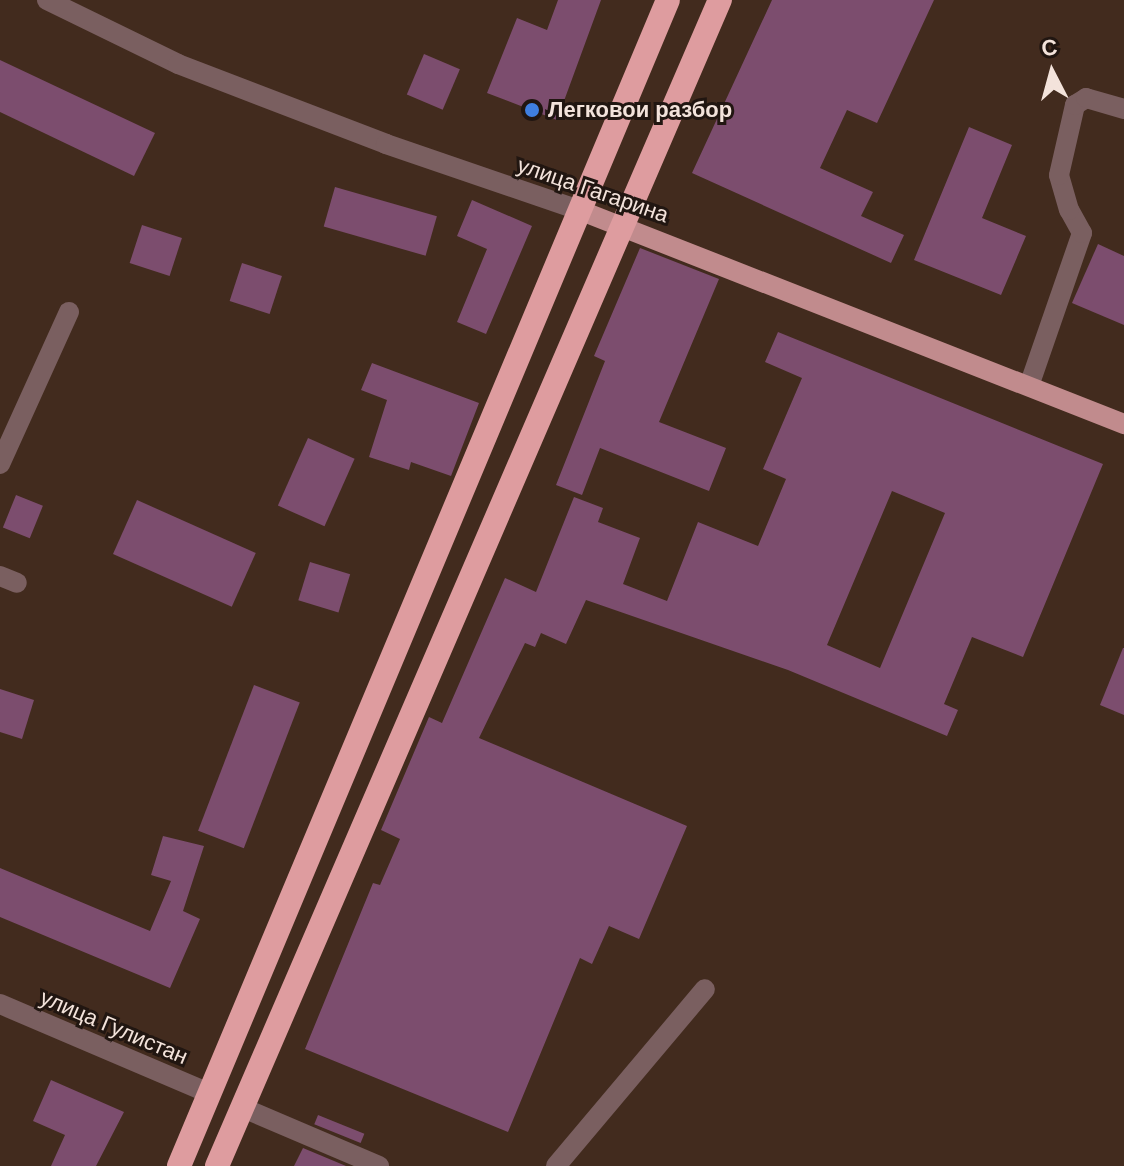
<!DOCTYPE html>
<html>
<head>
<meta charset="utf-8">
<style>
	body { margin:0 }
	#map { position:relative; width:1124px; height:1166px; overflow:hidden; background:#422b1e; font-family:Arial,sans-serif }
	div>[style] { position:absolute }
	.building>* { inset:0; background:#7c4d6e; transform-origin:0 0 }
	.minor>* { height:20px; margin:-10px; padding:0 10px; transform-origin:10px; border-radius:10px; background:#7a5f60 }
	.major>* { height:20px; margin:-10px; padding:0 10px; transform-origin:10px; border-radius:10px; background:#c18b8d }
	.highway>* { height:24px; margin:-12px; padding:0 12px; transform-origin:12px; border-radius:12px; background:#de9c9f }
	.dots>* { width:22px; height:22px; translate:-50% -50%; box-sizing:border-box; border:4px solid #211611; border-radius:50% }
	span { translate:-50% -50%; white-space:nowrap; text-align:center; line-height:1.15; -webkit-text-stroke:6px #211611; paint-order:stroke }
	.poi-label { font-size:22px; color:#f3e3db; font-weight:700 }
	.left { translate:0 -50%; text-align:left }
	.street-label { font-size:22px; color:#f3e3db }
	.north { position:absolute; left:1012px; top:32px; width:80px; height:80px; -webkit-text-stroke:6px #211611; paint-order:stroke; rotate:354deg; font-size:22px; font-weight:700; line-height:32px; text-align:center; color:#f3e3db }
	.north::after { content:''; display:block; margin:auto; width:28px; height:36px; background:#f3e3db; clip-path:polygon(50% 0,100% 100%,50% 72%,0 100%) }
</style>
</head>
<body>
<div id="map">
	<div class="building">
		<div style="clip-path:polygon(558px 0,601px 0,557px 120px,487px 93px,517px 18px,547px 30px)"></div>
		<div style="clip-path:polygon(772px 0,934px 0,877px 123px,847px 110px,820px 168px,873px 192px,861px 216px,904px 235px,891px 263px,692px 173px)"></div>
		<div style="left:424px;top:54px;width:39px;height:44px;rotate:23deg"></div>
		<div style="clip-path:polygon(0 60px,155px 133px,134px 176px,0 112px)"></div>
		<div style="clip-path:polygon(969px 127px,1012px 145px,982px 218px,1026px 236px,1001px 295px,914px 260px)"></div>
		<div style="left:335px;top:187px;width:106px;height:41px;rotate:16deg"></div>
		<div style="clip-path:polygon(472px 200px,532px 226px,486px 334px,457px 322px,487px 249px,457px 236px)"></div>
		<div style="left:142px;top:225px;width:42px;height:40px;rotate:18deg"></div>
		<div style="clip-path:polygon(1098px 244px,1124px 256px,1124px 325px,1072px 303px)"></div>
		<div style="clip-path:polygon(640px 248px,719px 279px,659px 422px,726px 448px,709px 491px,600px 448px,582px 495px,556px 485px,605px 361px,594px 356px)"></div>
		<div style="left:242px;top:263px;width:42px;height:40px;rotate:18deg"></div>
		<div style="clip-path:polygon(evenodd,778px 332px,1103px 464px,1023px 657px,972px 637px,944px 704px,958px 710px,947px 736px,788px 670px,586px 600px,566px 644px,541px 633px,535px 647px,525px 643px,479px 738px,687px 826px,639px 939px,609px 926px,592px 964px,580px 958px,508px 1132px,305px 1049px,373px 883px,380px 885px,400px 839px,381px 830px,429px 717px,442px 723px,505px 578px,536px 592px,574px 497px,603px 508px,598px 522px,640px 538px,623px 584px,667px 601px,698px 522px,758px 546px,786px 479px,763px 469px,802px 378px,765px 362px,778px 332px,892px 491px,945px 513px,880px 668px,827px 645px,892px 491px)"></div>
		<div style="clip-path:polygon(372px 363px,479px 403px,451px 476px,411px 462px,409px 470px,369px 457px,387px 400px,361px 390px)"></div>
		<div style="left:308px;top:438px;width:51px;height:74px;rotate:24deg"></div>
		<div style="left:16px;top:495px;width:29px;height:35px;rotate:22deg"></div>
		<div style="left:137px;top:500px;width:130px;height:59px;rotate:24deg"></div>
		<div style="left:310px;top:562px;width:42px;height:40px;rotate:17deg"></div>
		<div style="clip-path:polygon(1123px 648px,1124px 648px,1124px 715px,1100px 705px)"></div>
		<div style="left:254px;top:685px;width:49px;height:156px;rotate:21deg"></div>
		<div style="clip-path:polygon(0 689px,34px 700px,22px 739px,0 732px)"></div>
		<div style="clip-path:polygon(163px 836px,204px 846px,183px 911px,200px 919px,170px 988px,0 917px,0 868px,150px 931px,171px 881px,151px 875px)"></div>
		<div style="clip-path:polygon(51px 1080px,124px 1112px,96px 1166px,51px 1166px,65px 1135px,33px 1121px)"></div>
		<div style="left:318px;top:1115px;width:50px;height:10px;rotate:22deg"></div>
		<div style="clip-path:polygon(303px 1148px,346px 1166px,294px 1166px)"></div>
	</div>
	<div class="minor">
		<div style="left:47px;top:0;width:146px;rotate:26deg"></div>
		<div style="left:178px;top:64px;width:223px;rotate:21deg"></div>
		<div style="left:386px;top:144px;width:204px;rotate:18.9deg"></div>
		<div style="left:1029px;top:386px;width:162px;rotate:-70.9deg"></div>
		<div style="left:1082px;top:233px;width:26px;rotate:-119deg"></div>
		<div style="left:1069px;top:210px;width:36px;rotate:-106deg"></div>
		<div style="left:1059px;top:175px;width:72px;rotate:-77.1deg"></div>
		<div style="left:1075px;top:105px;width:13px;rotate:-32deg"></div>
		<div style="left:1086px;top:98px;width:40px;rotate:16deg"></div>
		<div style="left:0;top:464px;width:167px;rotate:-65.6deg"></div>
		<div style="left:0;top:576px;width:18px;rotate:22deg"></div>
		<div style="left:0;top:1004px;width:227px;rotate:23.1deg"></div>
		<div style="left:241px;top:1107px;width:150px;rotate:23.1deg"></div>
		<div style="left:556px;top:1166px;width:231px;rotate:-49.9deg"></div>
	</div>
	<div class="major">
		<div style="left:579px;top:210px;width:586px;rotate:21.44deg"></div>
	</div>
	<div class="highway">
		<div style="left:179px;top:1166px;width:1264px;rotate:-67.25deg"></div>
		<div style="left:217px;top:1166px;width:1270px;rotate:-66.67deg"></div>
	</div>
	<div class="dots">
		<div style="left:532px;top:110px;background:#3f7fe0"></div>
	</div>
	<div class="poi-label">
		<span class="left" style="left:548px;top:110px">Легковои разбор</span>
	</div>
	<div class="street-label">
		<span style="left:593px;top:190px;rotate:19deg">улица Гагарина</span>
		<span style="left:114px;top:1027px;rotate:23deg">улица Гулистан</span>
	</div>
	<div class="north">С</div>
</div>
</body>
</html>
